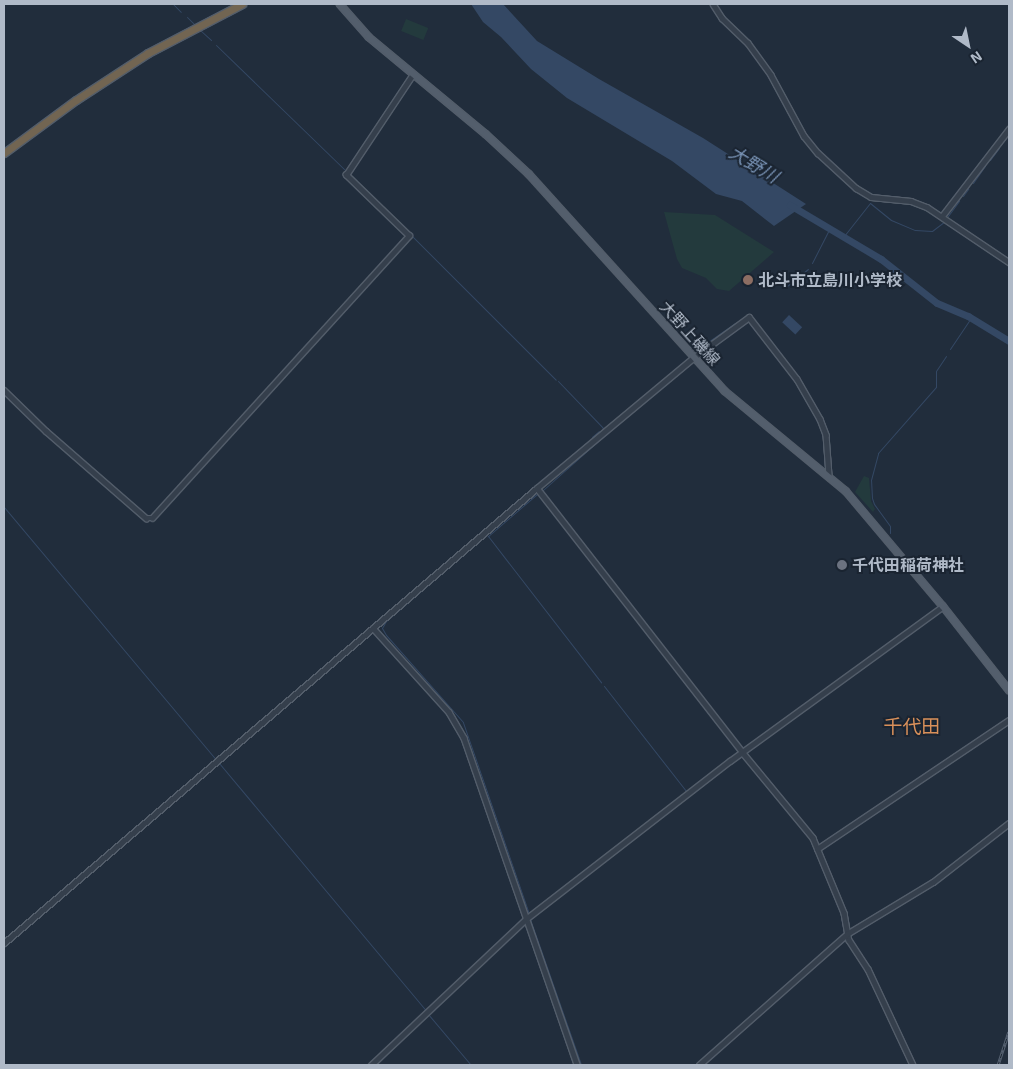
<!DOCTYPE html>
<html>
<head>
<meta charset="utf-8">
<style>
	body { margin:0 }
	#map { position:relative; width:1013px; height:1069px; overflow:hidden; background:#212d3c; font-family:"Exo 2","Noto Sans JP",sans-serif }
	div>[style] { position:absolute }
	.green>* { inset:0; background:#233a3d; transform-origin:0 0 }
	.water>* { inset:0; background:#344864; transform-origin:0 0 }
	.stream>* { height:1px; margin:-0.5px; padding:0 0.5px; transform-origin:0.5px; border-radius:0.5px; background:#344864 }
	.river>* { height:7px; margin:-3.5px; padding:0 3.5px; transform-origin:3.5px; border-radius:3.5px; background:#344864 }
	.roads { filter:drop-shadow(1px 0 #535d6a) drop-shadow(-1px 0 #535d6a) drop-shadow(0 1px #535d6a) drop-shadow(0 -1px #535d6a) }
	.minor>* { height:4.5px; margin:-2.25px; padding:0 2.25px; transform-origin:2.25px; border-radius:2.25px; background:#353f4c }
	.major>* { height:5.5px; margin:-2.75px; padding:0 2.75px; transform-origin:2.75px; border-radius:2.75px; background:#535e6c }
	.highway>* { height:7px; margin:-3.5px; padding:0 3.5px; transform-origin:3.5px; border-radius:3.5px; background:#726552 }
	.rail>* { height:3px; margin-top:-1.5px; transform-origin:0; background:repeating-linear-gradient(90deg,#1a2431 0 4px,#576373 0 8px); box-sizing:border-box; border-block:1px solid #576373 }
	.dots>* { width:14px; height:14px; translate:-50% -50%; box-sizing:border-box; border:2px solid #1a2431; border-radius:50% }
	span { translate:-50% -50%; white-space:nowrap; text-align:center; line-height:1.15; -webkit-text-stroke:4px #1a2431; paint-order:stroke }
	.poi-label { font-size:16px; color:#b0bac8; font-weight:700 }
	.left { translate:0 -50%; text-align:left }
	.street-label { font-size:16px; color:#b0bac8 }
	.water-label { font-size:18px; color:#7690b2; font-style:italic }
	.quarter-label { font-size:19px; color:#d9905a }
	.frame { position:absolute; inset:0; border:5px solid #b0bac8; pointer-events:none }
	.north { position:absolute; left:943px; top:20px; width:50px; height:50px; -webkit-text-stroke:4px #1a2431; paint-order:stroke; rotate:146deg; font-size:14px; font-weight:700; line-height:20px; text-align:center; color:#b0bac8 }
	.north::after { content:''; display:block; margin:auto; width:18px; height:22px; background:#b0bac8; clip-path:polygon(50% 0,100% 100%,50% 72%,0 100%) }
</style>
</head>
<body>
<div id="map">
	<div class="green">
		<div style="left:406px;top:19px;width:24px;height:13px;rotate:22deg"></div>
		<div style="clip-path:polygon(664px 212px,715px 215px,774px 252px,729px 291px,717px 289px,706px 278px,682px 268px,677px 259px)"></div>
		<div style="clip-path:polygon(864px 476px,869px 478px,871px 501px,875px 509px,873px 512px,855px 492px)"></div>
	</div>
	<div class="water">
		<div style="clip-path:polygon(471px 4px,503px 4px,537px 41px,599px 79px,703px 138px,806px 204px,774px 226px,742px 201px,716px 194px,672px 161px,567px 98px,531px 69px,501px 37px,483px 22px)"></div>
		<div style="left:789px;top:315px;width:18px;height:10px;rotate:43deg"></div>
	</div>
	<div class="stream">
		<div style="left:173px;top:4px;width:11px;rotate:45deg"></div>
		<div style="left:187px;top:17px;width:13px;rotate:45deg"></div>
		<div style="left:200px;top:30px;width:15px;rotate:42deg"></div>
		<div style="left:216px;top:45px;width:180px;rotate:44.1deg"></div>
		<div style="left:1003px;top:142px;width:10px;rotate:-53deg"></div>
		<div style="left:990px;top:160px;width:15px;rotate:-53deg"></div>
		<div style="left:352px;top:176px;width:288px;rotate:45deg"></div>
		<div style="left:973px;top:183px;width:21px;rotate:-55deg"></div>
		<div style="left:963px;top:196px;width:9px;rotate:-54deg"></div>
		<div style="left:948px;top:216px;width:19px;rotate:-54deg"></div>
		<div style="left:844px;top:236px;width:42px;rotate:-51.8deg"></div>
		<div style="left:870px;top:203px;width:27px;rotate:39deg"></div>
		<div style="left:891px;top:220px;width:26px;rotate:23deg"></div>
		<div style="left:915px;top:230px;width:17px;rotate:3deg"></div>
		<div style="left:932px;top:231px;width:15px;rotate:-37deg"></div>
		<div style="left:812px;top:263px;width:39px;rotate:-63deg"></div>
		<div style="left:787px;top:286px;width:27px;rotate:-39deg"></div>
		<div style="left:698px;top:349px;width:45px;rotate:-35.1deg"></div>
		<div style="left:950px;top:349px;width:37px;rotate:-56deg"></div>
		<div style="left:558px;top:381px;width:65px;rotate:46.2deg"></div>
		<div style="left:603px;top:428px;width:1px;rotate:135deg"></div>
		<div style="left:615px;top:420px;width:94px;rotate:-40.3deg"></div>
		<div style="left:592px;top:437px;width:9px;rotate:-41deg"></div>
		<div style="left:542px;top:487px;width:67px;rotate:-40.1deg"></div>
		<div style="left:543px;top:490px;width:98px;rotate:-41.7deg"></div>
		<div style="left:537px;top:494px;width:65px;rotate:139.4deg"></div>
		<div style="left:488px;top:536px;width:185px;rotate:52.3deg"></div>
		<div style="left:4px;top:507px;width:330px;rotate:50deg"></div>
		<div style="left:890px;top:533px;width:7px;rotate:-90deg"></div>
		<div style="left:890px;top:526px;width:27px;rotate:-126deg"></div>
		<div style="left:874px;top:504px;width:6px;rotate:-108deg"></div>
		<div style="left:872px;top:498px;width:18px;rotate:-93deg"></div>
		<div style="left:871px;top:480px;width:28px;rotate:-75deg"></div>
		<div style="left:878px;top:453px;width:88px;rotate:-48.7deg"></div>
		<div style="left:936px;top:387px;width:16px;rotate:-90deg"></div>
		<div style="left:936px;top:371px;width:18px;rotate:-56deg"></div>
		<div style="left:604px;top:686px;width:133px;rotate:52deg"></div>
		<div style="left:219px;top:763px;width:323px;rotate:50.1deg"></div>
		<div style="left:529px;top:914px;width:203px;rotate:-109deg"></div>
		<div style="left:463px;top:722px;width:116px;rotate:-131.5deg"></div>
		<div style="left:386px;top:635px;width:8px;rotate:-120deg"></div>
		<div style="left:382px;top:628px;width:8px;rotate:-60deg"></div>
		<div style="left:386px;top:621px;width:198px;rotate:-40.7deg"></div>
		<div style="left:530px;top:919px;width:155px;rotate:70.7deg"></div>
		<div style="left:428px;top:1014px;width:67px;rotate:49.9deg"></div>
	</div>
	<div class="river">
		<div style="left:790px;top:205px;width:106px;rotate:30.7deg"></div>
		<div style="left:881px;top:259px;width:71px;rotate:38.2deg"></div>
		<div style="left:937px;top:303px;width:34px;rotate:23deg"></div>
		<div style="left:968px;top:316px;width:48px;rotate:31.4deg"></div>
	</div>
	<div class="roads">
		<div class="minor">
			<div style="left:713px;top:4px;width:17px;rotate:57deg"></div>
			<div style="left:722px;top:18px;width:36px;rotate:44deg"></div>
			<div style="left:748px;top:43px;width:39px;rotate:54deg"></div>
			<div style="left:771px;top:75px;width:69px;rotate:61.6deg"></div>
			<div style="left:804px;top:136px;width:22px;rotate:51deg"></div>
			<div style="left:818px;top:153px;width:52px;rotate:42.6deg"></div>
			<div style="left:856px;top:188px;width:17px;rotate:31deg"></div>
			<div style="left:871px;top:197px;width:40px;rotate:5.7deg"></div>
			<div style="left:911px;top:201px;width:17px;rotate:21deg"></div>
			<div style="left:927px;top:207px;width:99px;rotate:33.9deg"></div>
			<div style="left:942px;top:216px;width:110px;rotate:-52.4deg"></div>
			<div style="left:4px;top:390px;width:59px;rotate:44.3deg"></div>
			<div style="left:46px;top:431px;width:133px;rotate:41deg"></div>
			<div style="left:146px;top:518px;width:6px"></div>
			<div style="left:152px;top:518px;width:382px;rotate:-47.7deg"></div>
			<div style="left:409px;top:236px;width:88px;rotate:-135.9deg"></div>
			<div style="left:346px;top:175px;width:121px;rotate:-56.4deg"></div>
			<div style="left:537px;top:488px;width:336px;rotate:52.1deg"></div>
			<div style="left:743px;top:753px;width:110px;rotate:50.5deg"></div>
			<div style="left:813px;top:838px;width:81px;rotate:67.5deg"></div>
			<div style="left:844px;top:913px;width:27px;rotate:80deg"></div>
			<div style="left:849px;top:940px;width:35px;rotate:57deg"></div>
			<div style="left:868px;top:969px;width:106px;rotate:64.9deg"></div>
			<div style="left:373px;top:628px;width:113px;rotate:47.9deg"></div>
			<div style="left:449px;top:712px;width:30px;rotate:60deg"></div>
			<div style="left:464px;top:738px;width:346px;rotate:70.9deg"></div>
			<div style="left:817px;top:849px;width:231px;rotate:-33.9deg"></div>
			<div style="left:4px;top:943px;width:701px;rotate:-40.49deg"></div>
			<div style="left:537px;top:488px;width:203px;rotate:-39.8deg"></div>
			<div style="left:693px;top:358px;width:69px;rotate:-36.2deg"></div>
			<div style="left:749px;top:317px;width:78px;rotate:52.3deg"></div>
			<div style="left:797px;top:379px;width:46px;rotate:60.1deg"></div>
			<div style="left:820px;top:419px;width:17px;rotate:69deg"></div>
			<div style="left:826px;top:435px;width:40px;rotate:85.7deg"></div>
			<div style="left:371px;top:1065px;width:213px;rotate:-43.3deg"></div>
			<div style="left:526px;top:919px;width:258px;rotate:-37.8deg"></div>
			<div style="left:730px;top:761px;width:263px;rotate:-36deg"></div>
			<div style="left:699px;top:1065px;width:198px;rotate:-41.5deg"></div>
			<div style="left:847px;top:934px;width:100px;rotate:-31.2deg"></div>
			<div style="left:933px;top:882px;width:96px;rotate:-37.8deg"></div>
		</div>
		<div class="major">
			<div style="left:340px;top:4px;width:44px;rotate:48.7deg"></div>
			<div style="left:369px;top:37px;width:152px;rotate:39.7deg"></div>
			<div style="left:486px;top:134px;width:59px;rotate:42.9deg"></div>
			<div style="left:529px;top:174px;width:292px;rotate:47.9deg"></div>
			<div style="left:725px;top:391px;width:157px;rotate:39.6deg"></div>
			<div style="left:846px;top:491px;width:150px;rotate:49.9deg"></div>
			<div style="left:943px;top:606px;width:107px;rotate:51.8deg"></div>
		</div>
		<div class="highway">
			<div style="left:4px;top:153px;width:89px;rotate:-36.4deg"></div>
			<div style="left:76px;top:100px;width:86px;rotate:-33.1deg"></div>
			<div style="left:148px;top:53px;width:106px;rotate:-27.5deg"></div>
		</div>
	</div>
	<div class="rail">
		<div style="left:998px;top:1065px;width:35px;rotate:-72deg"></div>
	</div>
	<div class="dots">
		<div style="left:748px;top:280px;background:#8d6e63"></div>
		<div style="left:842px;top:565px;background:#6b7280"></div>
	</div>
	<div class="poi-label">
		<span class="left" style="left:758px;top:280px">北斗市立島川小学校</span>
		<span class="left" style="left:852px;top:565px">千代田稲荷神社</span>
	</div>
	<div class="street-label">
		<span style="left:690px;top:333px;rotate:48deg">大野上磯線</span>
	</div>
	<div class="water-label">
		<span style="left:754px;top:164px;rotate:31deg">大野川</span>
	</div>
	<div class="quarter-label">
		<span style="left:912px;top:726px">千代田</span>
	</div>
	<div class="frame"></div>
	<div class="north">N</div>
</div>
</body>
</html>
